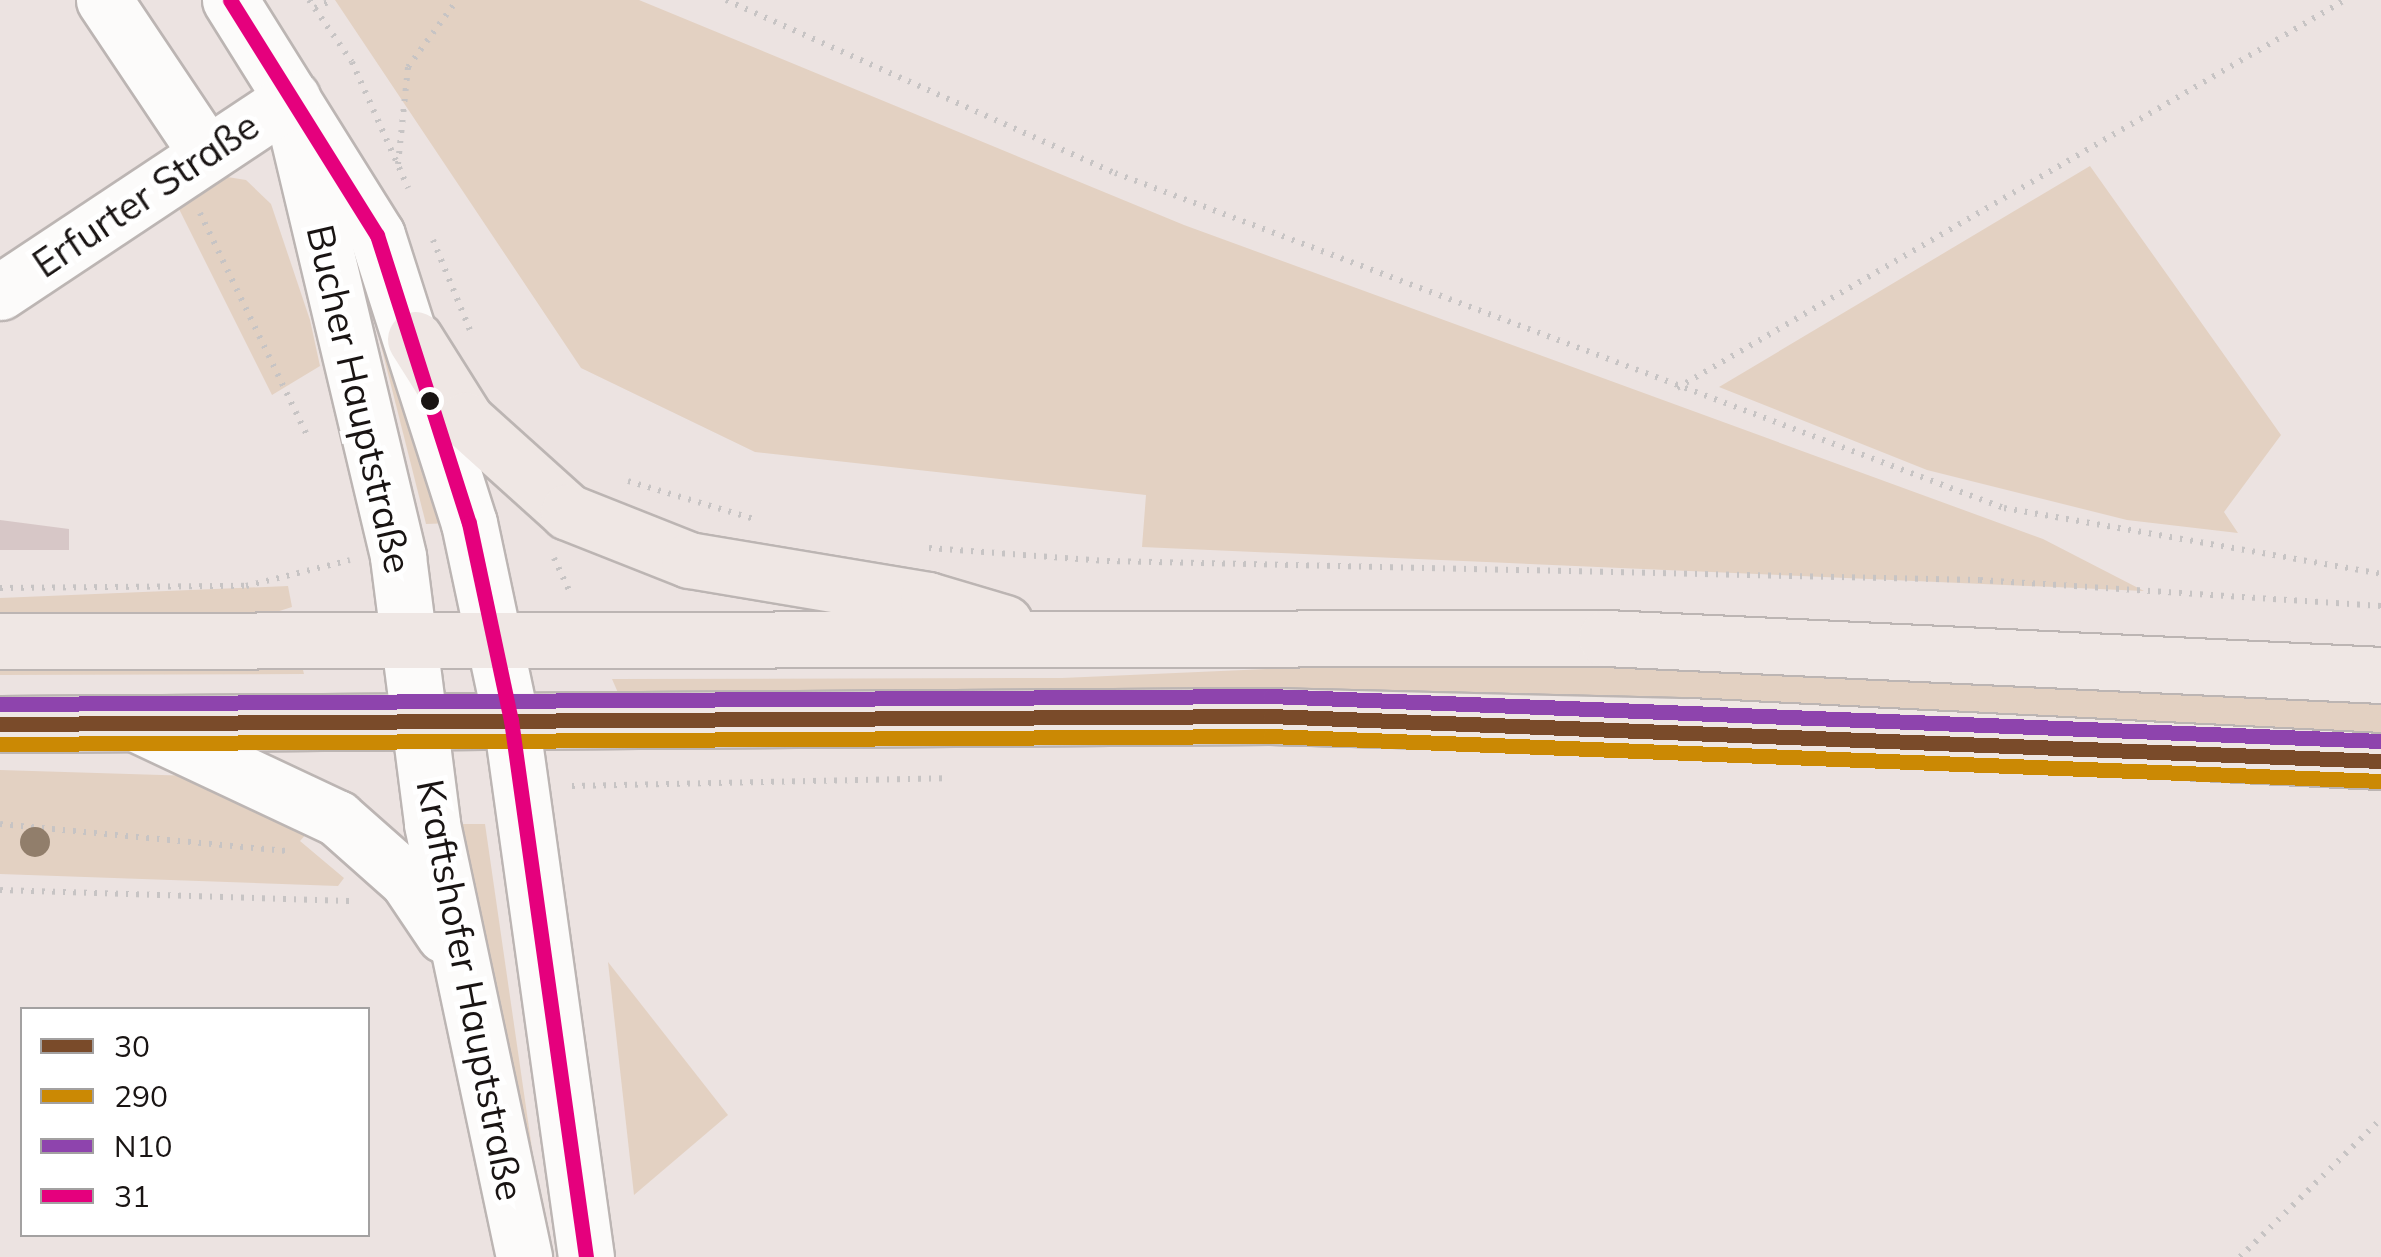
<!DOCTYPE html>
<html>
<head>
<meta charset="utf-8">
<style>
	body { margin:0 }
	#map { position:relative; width:2381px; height:1257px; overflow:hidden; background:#ece3e1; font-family:Mulish,sans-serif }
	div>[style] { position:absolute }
	.green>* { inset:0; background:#e3d1c2 }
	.building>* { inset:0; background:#d7c7c7 }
	.path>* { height:6px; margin-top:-3px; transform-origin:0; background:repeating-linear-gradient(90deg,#c7c4c4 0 2.5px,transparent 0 10.5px) }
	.roads { filter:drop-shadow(2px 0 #bcb5b3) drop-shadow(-2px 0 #bcb5b3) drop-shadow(0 2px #bcb5b3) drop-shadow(0 -2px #bcb5b3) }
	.minor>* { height:55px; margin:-27.5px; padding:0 27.5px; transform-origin:27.5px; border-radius:27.5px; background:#fcfbfa }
	.major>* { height:55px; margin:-27.5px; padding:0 27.5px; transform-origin:27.5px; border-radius:27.5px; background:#efe7e4 }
	.bus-1>* { height:15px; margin:-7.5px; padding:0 7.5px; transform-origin:7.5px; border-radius:7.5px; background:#7a4b2a }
	.bus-2>* { height:15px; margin:-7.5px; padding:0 7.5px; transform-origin:7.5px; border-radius:7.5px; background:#cb8904 }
	.bus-3>* { height:15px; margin:-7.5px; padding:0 7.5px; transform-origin:7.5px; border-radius:7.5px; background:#8e44ad }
	.bus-4>* { height:15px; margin:-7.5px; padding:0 7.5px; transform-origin:7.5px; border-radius:7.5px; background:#e5007d }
	.trees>* { width:30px; height:30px; margin:-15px; border-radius:50%; background:#917e6b }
	.dots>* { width:28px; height:28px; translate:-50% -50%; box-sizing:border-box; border:5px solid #fff; border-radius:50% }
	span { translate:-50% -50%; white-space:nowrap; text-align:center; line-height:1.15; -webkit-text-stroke:10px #fff; paint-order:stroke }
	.street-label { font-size:38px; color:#191413 }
	.legend { position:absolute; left:20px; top:1007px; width:350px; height:230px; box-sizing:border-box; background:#fff; border:2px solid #a3a1a1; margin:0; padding:12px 18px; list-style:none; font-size:30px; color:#191413 }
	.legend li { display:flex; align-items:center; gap:20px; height:50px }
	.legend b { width:50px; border:2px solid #a3a1a1 }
</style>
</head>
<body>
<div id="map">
	<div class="green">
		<div style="clip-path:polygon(335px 0,639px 0,1184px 225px,2043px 539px,2144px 591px,1142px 547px,1146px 495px,755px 452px,581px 368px)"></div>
		<div style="clip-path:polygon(2090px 166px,2281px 435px,2224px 512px,2238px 533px,2127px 520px,1927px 470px,1719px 387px)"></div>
		<div style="clip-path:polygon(215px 175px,246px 180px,271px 204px,310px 320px,320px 366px,272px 395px,173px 197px)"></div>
		<div style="clip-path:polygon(371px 306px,453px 523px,426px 524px)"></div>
		<div style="clip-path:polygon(288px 586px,292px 607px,273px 613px,0 615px,0 598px)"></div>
		<div style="clip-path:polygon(1535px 657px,2381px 696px,2381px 733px,1969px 713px,619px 695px,612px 679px,1062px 678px)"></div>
		<div style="clip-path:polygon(0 661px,301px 662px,304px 674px,0 675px)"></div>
		<div style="clip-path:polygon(0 770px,194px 776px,316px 823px,300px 841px,344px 878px,338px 886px,0 874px)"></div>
		<div style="clip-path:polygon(459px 824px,485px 824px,540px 1204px)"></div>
		<div style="clip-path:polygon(608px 962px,728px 1115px,634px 1195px)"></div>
	</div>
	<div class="building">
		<div style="clip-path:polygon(0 520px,69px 529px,69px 550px,0 550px)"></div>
	</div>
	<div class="path">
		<div style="left:309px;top:0;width:75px;rotate:55.3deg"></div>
		<div style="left:352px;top:62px;width:138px;rotate:66deg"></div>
		<div style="left:726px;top:0;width:426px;rotate:24deg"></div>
		<div style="left:1115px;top:173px;width:950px;rotate:20.65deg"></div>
		<div style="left:2004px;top:508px;width:383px;rotate:9.9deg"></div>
		<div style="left:315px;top:8px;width:19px;rotate:-25deg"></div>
		<div style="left:398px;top:164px;width:98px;rotate:-84.1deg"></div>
		<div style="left:408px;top:67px;width:83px;rotate:-53.8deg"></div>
		<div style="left:200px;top:213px;width:251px;rotate:64.3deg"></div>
		<div style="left:433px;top:240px;width:97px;rotate:67.7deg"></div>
		<div style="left:1677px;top:388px;width:773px;rotate:-30.15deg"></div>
		<div style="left:628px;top:481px;width:132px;rotate:16.8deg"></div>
		<div style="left:929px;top:548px;width:178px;rotate:4.2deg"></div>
		<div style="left:1107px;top:561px;width:873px;rotate:1.25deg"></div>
		<div style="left:1980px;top:580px;width:402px;rotate:3.7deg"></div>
		<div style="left:554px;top:558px;width:38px;rotate:65deg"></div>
		<div style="left:0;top:588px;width:246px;rotate:-0.5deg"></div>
		<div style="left:246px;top:586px;width:107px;rotate:-14deg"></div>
		<div style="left:572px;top:786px;width:373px;rotate:-1.2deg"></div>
		<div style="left:0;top:824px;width:288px;rotate:5.4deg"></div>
		<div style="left:0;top:890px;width:357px;rotate:1.8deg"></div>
		<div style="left:2240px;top:1257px;width:197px;rotate:-44.4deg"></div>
	</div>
	<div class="roads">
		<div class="minor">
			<div style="left:104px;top:0;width:185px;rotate:56.2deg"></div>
			<div style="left:230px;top:0;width:277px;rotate:58deg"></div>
			<div style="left:377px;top:235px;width:302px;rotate:72.3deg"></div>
			<div style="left:469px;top:523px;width:201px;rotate:78deg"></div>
			<div style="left:511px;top:720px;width:542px;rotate:82.05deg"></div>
			<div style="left:298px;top:136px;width:433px;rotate:76.6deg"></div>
			<div style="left:398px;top:557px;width:269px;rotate:82.7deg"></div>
			<div style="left:432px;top:824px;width:443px;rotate:78deg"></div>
			<div style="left:0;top:292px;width:351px;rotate:-33.6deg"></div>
			<div style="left:139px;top:725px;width:219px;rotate:25.2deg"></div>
			<div style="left:337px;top:818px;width:94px;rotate:41.5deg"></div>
			<div style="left:407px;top:880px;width:66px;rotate:56.1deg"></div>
		</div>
		<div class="major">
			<div style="left:415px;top:339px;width:96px;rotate:57.8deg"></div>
			<div style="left:466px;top:420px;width:137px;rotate:42deg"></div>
			<div style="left:568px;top:512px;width:130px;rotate:21.6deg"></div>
			<div style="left:689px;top:560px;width:242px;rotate:9.5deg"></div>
			<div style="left:928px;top:600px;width:80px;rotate:16.6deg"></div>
			<div style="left:0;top:641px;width:1606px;rotate:-0.11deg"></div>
			<div style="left:1606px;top:638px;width:776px;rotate:2.73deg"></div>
			<div style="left:0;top:724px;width:1270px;rotate:-0.36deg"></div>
			<div style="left:1270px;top:716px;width:419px;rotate:1.4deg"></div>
			<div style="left:1689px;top:726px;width:693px;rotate:2.9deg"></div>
		</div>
	</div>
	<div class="bus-1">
		<div style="left:0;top:724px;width:1270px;rotate:-0.36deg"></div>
		<div style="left:1270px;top:716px;width:1112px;rotate:2.32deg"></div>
	</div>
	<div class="bus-2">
		<div style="left:0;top:744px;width:1270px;rotate:-0.36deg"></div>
		<div style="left:1270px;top:736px;width:1111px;rotate:2.32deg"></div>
	</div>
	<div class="bus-3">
		<div style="left:0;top:704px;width:1270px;rotate:-0.36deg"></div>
		<div style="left:1270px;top:696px;width:1112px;rotate:2.32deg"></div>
	</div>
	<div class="bus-4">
		<div style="left:230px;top:0;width:277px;rotate:58deg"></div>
		<div style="left:377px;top:235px;width:302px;rotate:72.3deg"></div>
		<div style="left:469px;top:523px;width:201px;rotate:78deg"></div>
		<div style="left:511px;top:720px;width:542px;rotate:82.05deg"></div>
	</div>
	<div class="trees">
		<div style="left:35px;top:842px"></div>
	</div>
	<div class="dots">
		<div style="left:430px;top:401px;background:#191413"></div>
	</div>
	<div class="street-label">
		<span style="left:146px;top:195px;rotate:-34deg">Erfurter Straße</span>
		<span style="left:359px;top:399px;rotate:77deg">Bucher Hauptstraße</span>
		<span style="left:470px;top:990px;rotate:79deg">Kraftshofer Hauptstraße</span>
	</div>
	<ul class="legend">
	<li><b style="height:12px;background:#7a4b2a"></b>30</li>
	<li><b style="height:12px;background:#cb8904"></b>290</li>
	<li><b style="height:12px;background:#8e44ad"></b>N10</li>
	<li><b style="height:12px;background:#e5007d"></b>31</li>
	</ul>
</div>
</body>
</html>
